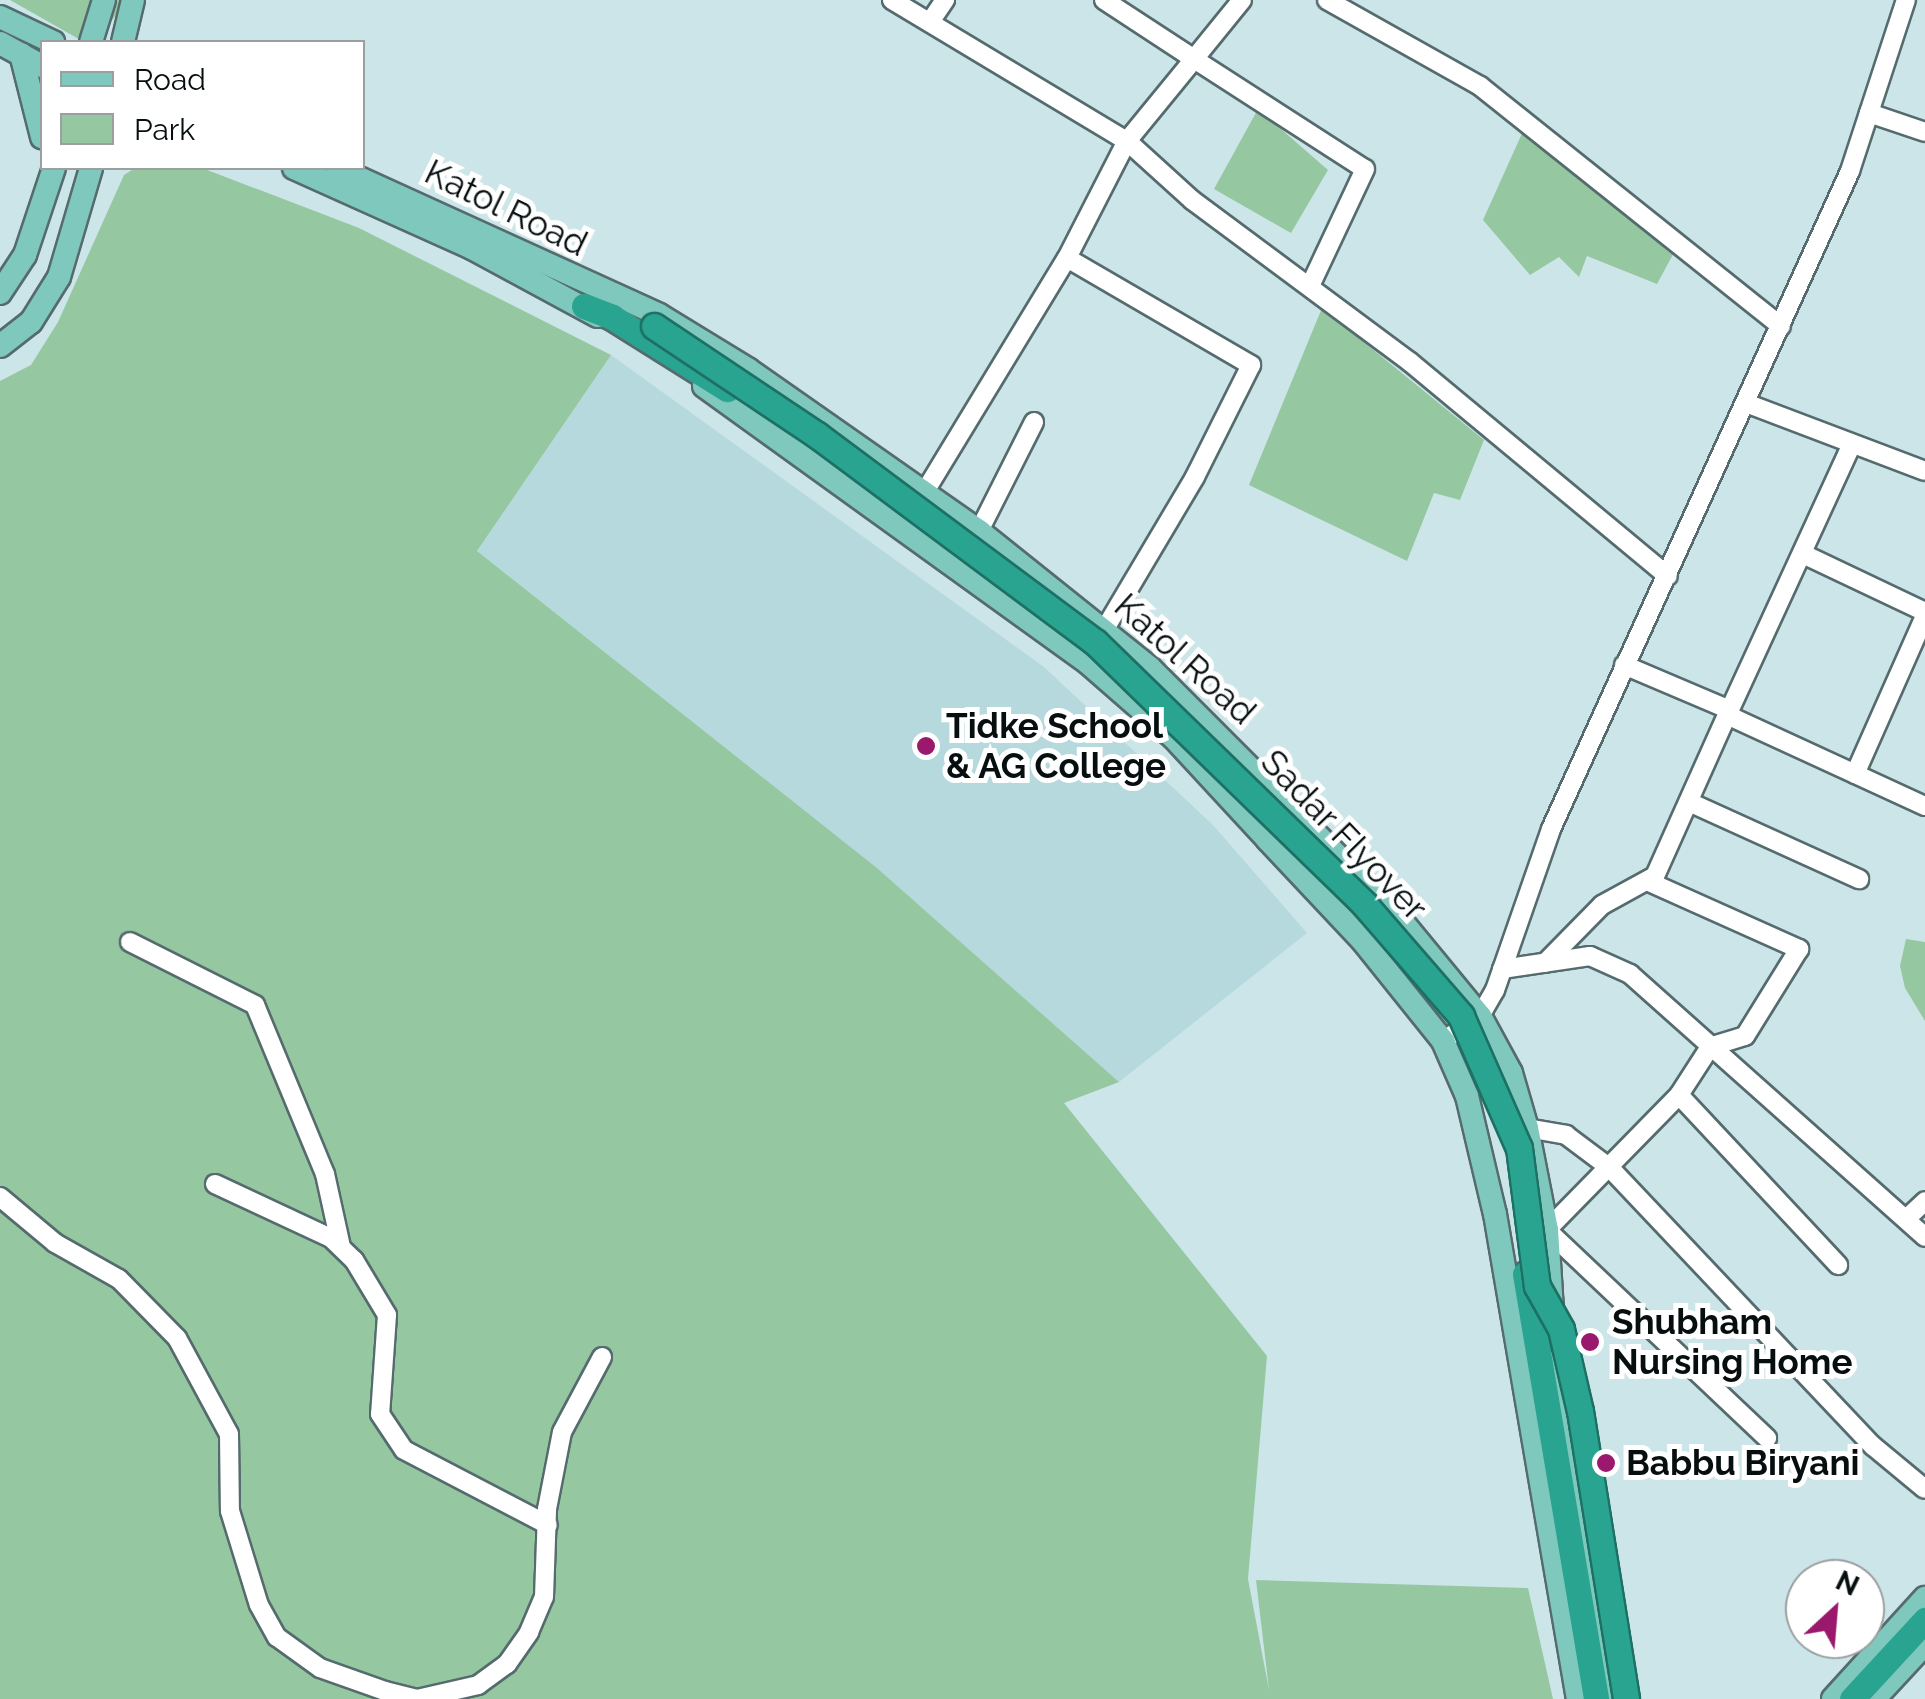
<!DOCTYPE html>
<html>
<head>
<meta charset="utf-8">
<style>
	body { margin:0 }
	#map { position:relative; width:1925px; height:1699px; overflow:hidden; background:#cce5e9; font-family:Raleway,sans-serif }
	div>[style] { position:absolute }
	.built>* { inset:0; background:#b6d9de }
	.green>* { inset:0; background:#95c7a1 }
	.roads { filter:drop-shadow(2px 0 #556b6e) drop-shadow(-2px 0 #556b6e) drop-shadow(0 2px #556b6e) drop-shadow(0 -2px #556b6e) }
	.minor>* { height:18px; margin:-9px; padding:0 9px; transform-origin:9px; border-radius:9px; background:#fff }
	.major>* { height:22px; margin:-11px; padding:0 11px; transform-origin:11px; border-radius:11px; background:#7fc8bd }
	.highway>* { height:25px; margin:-12.5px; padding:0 12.5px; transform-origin:12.5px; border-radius:12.5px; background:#29a491 }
	.bridges { filter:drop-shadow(2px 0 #1d7064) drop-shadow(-2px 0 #1d7064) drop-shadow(0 2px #1d7064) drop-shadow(0 -2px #1d7064) }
	.highway-bridge>* { height:25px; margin:-12.5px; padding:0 12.5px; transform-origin:12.5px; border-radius:12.5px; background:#29a491 }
	.dots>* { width:28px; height:28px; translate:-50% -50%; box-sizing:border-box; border:5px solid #fff; border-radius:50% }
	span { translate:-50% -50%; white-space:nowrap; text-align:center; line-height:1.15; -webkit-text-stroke:10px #fff; paint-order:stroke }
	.street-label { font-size:35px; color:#060e0f }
	.poi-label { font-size:35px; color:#060e0f; font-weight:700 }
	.left { translate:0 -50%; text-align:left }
	.legend { position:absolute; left:40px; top:40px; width:325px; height:130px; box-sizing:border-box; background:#fff; border:2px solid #9b9f9f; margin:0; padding:12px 18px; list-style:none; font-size:30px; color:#060e0f }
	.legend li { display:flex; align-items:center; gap:20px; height:50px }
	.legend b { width:50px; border:2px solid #9b9f9f }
	.north { position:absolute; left:1785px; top:1559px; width:100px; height:100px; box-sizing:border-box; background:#fff; border:2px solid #9b9f9f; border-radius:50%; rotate:26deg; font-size:28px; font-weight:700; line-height:40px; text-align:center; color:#060e0f }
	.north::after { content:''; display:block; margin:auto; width:35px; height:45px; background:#9b196d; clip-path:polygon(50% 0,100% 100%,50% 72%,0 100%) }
</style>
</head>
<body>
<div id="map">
	<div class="built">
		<div style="clip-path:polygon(611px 355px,1044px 667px,1213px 825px,1307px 933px,1119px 1082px,877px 868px,477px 551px)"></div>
	</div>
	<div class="green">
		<div style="clip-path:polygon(10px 0,127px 0,96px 42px,84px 42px)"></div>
		<div style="clip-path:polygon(1258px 109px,1328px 170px,1291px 233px,1214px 189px)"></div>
		<div style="clip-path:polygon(1524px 129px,1677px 247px,1657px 284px,1587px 256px,1579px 277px,1559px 257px,1530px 275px,1483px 220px)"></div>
		<div style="clip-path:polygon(135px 168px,202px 168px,359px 228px,611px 355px,477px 551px,877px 868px,1119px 1082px,1064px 1103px,1267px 1356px,1248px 1579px,1269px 1690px,1256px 1580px,1528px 1588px,1553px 1699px,0 1699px,0 381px,31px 365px,58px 322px,124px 175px)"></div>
		<div style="clip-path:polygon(1322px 308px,1484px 440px,1460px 500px,1434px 493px,1407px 561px,1249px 485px)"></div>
		<div style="clip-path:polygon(1906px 939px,1925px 942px,1925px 1021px,1905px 988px,1900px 966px)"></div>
	</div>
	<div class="roads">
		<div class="minor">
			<div style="left:892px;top:0;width:274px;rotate:31deg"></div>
			<div style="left:1127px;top:141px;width:88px;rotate:42.2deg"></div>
			<div style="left:1192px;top:200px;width:272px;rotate:36.6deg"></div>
			<div style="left:1410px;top:362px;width:335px;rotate:39.7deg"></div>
			<div style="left:1104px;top:0;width:108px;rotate:33.2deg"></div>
			<div style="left:1194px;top:59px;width:76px;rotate:-50.9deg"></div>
			<div style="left:1327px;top:0;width:176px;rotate:29.3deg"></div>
			<div style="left:1480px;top:86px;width:385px;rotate:38.6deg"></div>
			<div style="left:930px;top:22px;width:27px;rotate:-56deg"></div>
			<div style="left:1869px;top:113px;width:59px;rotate:18.7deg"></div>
			<div style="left:1067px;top:258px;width:213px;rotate:30.2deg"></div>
			<div style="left:1251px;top:365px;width:125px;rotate:116.6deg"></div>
			<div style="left:1195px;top:477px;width:178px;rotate:120.7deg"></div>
			<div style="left:1746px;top:403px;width:191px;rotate:20.8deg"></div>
			<div style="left:1851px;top:446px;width:296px;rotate:114.7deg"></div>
			<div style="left:1727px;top:715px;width:218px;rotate:24.7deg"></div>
			<div style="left:924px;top:493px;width:275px;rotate:-58.7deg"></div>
			<div style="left:1067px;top:258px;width:131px;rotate:-62.9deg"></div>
			<div style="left:1127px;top:141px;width:106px;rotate:-50.7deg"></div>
			<div style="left:1194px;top:59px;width:203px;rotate:32.8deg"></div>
			<div style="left:1365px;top:169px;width:127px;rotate:115.2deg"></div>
			<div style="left:979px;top:531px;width:122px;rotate:-63.2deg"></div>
			<div style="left:1803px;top:554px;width:135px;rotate:25.4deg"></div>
			<div style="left:1624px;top:665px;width:115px;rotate:23deg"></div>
			<div style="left:1855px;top:774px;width:173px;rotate:-66.1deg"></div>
			<div style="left:1689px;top:802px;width:187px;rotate:24.4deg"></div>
			<div style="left:1647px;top:881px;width:167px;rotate:24.1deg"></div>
			<div style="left:1799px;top:949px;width:102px;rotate:121.8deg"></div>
			<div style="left:1745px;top:1036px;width:37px;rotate:163deg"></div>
			<div style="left:1710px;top:1047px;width:57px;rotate:122.9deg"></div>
			<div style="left:1679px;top:1095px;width:189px;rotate:134.4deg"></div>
			<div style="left:1547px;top:1230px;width:303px;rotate:43.4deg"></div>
			<div style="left:130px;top:942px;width:140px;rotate:26.7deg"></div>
			<div style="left:255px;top:1005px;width:183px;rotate:67.5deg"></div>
			<div style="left:325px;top:1174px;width:75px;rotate:77.6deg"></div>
			<div style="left:1545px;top:963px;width:81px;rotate:-45.5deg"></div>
			<div style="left:1602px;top:905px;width:60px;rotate:-28.7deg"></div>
			<div style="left:1655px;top:876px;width:176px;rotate:-65.9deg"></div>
			<div style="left:1502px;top:969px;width:89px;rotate:-8.4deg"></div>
			<div style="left:1590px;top:956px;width:44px;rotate:24.2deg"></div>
			<div style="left:1630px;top:974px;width:395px;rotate:41.7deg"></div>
			<div style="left:1443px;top:1041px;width:45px;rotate:-34deg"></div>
			<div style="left:1480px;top:1016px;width:30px;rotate:-60deg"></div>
			<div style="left:1495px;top:990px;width:170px;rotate:-70.8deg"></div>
			<div style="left:1551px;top:829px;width:723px;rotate:-65.56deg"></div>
			<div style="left:1850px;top:171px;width:180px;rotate:-71.9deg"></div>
			<div style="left:1679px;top:1095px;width:233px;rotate:46.9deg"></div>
			<div style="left:1527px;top:1128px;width:40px;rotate:10deg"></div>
			<div style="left:1566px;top:1135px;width:55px;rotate:36.9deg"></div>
			<div style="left:1610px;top:1168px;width:383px;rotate:46.6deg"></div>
			<div style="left:1873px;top:1446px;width:67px;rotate:39.6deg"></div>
			<div style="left:215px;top:1184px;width:128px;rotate:25deg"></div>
			<div style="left:331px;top:1238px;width:32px;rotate:44deg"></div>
			<div style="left:354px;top:1260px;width:64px;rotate:59deg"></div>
			<div style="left:387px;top:1315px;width:99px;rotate:94deg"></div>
			<div style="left:380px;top:1414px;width:43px;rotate:56.3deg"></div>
			<div style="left:404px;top:1450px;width:162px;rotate:27.5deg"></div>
			<div style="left:0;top:1197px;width:72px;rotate:39.9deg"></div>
			<div style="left:55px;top:1243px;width:73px;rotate:29.4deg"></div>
			<div style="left:119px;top:1279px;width:83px;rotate:45.5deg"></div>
			<div style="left:177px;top:1338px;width:109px;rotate:61.6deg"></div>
			<div style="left:229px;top:1434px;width:77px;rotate:89.3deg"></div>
			<div style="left:230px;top:1511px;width:98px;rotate:72.9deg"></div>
			<div style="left:259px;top:1605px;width:37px;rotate:61deg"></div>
			<div style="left:277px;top:1637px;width:53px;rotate:35.8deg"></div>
			<div style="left:320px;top:1668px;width:69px;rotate:19.5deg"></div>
			<div style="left:385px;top:1691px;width:33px;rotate:14deg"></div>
			<div style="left:417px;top:1699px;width:63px;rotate:-12.9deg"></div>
			<div style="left:478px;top:1685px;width:36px;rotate:-36deg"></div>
			<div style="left:507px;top:1664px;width:39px;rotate:-55deg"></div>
			<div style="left:529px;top:1632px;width:38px;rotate:-67deg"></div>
			<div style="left:544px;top:1597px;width:88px;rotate:-88deg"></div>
			<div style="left:547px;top:1509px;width:78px;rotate:-79deg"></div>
			<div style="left:562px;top:1432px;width:85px;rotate:-61.9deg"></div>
			<div style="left:1906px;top:1219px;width:26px;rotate:-43deg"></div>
		</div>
		<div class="major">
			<div style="left:0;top:17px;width:59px;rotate:25.3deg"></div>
			<div style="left:91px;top:42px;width:44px;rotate:-72.8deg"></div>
			<div style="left:123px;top:42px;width:43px;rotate:-76.6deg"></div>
			<div style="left:0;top:43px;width:48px;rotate:28.7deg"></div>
			<div style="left:21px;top:54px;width:86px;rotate:75.8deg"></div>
			<div style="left:294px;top:168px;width:195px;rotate:24.2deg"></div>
			<div style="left:472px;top:248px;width:143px;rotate:28.4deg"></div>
			<div style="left:337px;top:168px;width:354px;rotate:24.5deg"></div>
			<div style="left:659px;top:315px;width:105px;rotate:31.4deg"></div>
			<div style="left:749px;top:370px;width:281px;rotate:35deg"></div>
			<div style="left:979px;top:531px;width:219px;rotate:38.7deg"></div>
			<div style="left:1150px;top:668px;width:346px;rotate:45deg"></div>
			<div style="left:1395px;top:913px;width:134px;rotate:50.5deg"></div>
			<div style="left:1480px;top:1016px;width:65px;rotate:61.5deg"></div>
			<div style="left:1511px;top:1073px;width:57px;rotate:73.8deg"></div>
			<div style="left:1527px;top:1128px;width:104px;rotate:78.9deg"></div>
			<div style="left:1547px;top:1230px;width:80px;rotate:86.4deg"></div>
			<div style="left:0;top:293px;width:45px;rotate:-56.7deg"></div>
			<div style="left:25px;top:255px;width:92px;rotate:-71.6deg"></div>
			<div style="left:0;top:346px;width:39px;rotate:-38deg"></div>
			<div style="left:31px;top:322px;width:53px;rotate:-58.1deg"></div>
			<div style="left:59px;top:277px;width:114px;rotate:-73.6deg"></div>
			<div style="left:704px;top:386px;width:473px;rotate:35.8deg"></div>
			<div style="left:1088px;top:663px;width:114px;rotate:41.1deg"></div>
			<div style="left:1174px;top:738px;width:139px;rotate:47.3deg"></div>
			<div style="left:1268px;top:840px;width:139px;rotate:46.8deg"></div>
			<div style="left:1363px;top:941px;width:128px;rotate:51.3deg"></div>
			<div style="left:1443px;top:1041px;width:60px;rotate:66.4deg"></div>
			<div style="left:1467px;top:1096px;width:121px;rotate:76.7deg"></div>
			<div style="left:1495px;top:1214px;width:492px;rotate:80.3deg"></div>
			<div style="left:1558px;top:1361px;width:342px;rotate:80.9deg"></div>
			<div style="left:1833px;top:1699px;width:137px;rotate:-47.7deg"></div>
			<div style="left:1874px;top:1699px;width:75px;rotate:-47.2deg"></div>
		</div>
		<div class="highway">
			<div style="left:584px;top:306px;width:30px;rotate:21deg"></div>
			<div style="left:612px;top:317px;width:136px;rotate:32.1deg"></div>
			<div style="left:1525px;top:1274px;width:431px;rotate:80.5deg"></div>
			<div style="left:1852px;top:1699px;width:108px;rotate:-47.3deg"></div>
		</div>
	</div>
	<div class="bridges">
		<div class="highway-bridge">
			<div style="left:654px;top:326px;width:196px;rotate:33.8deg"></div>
			<div style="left:817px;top:435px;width:347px;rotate:36.7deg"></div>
			<div style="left:1095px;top:642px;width:377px;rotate:44.2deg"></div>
			<div style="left:1365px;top:905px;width:147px;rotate:49.1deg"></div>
			<div style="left:1461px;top:1016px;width:144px;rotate:66.3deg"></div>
			<div style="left:1519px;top:1148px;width:139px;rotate:82.6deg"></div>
			<div style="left:1537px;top:1286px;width:49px;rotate:60.8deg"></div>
			<div style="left:1561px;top:1329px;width:84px;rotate:77deg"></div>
			<div style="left:1580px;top:1411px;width:292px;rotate:80.9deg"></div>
		</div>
	</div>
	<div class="dots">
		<div style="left:926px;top:746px;background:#9b196d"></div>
		<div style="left:1590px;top:1342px;background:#9b196d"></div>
		<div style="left:1606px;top:1463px;background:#9b196d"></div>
	</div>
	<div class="street-label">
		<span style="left:506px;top:208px;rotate:26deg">Katol Road</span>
		<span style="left:1185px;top:659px;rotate:42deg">Katol Road</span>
		<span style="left:1344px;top:835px;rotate:46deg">Sadar Flyover</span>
	</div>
	<div class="poi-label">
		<span class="left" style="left:946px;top:746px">Tidke School<br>&amp; AG College</span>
		<span class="left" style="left:1612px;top:1342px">Shubham<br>Nursing Home</span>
		<span class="left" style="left:1626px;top:1463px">Babbu Biryani</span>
	</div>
	<ul class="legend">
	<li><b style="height:12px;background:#7fc8bd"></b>Road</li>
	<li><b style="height:28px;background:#95c7a1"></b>Park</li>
	</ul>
	<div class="north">N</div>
</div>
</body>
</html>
